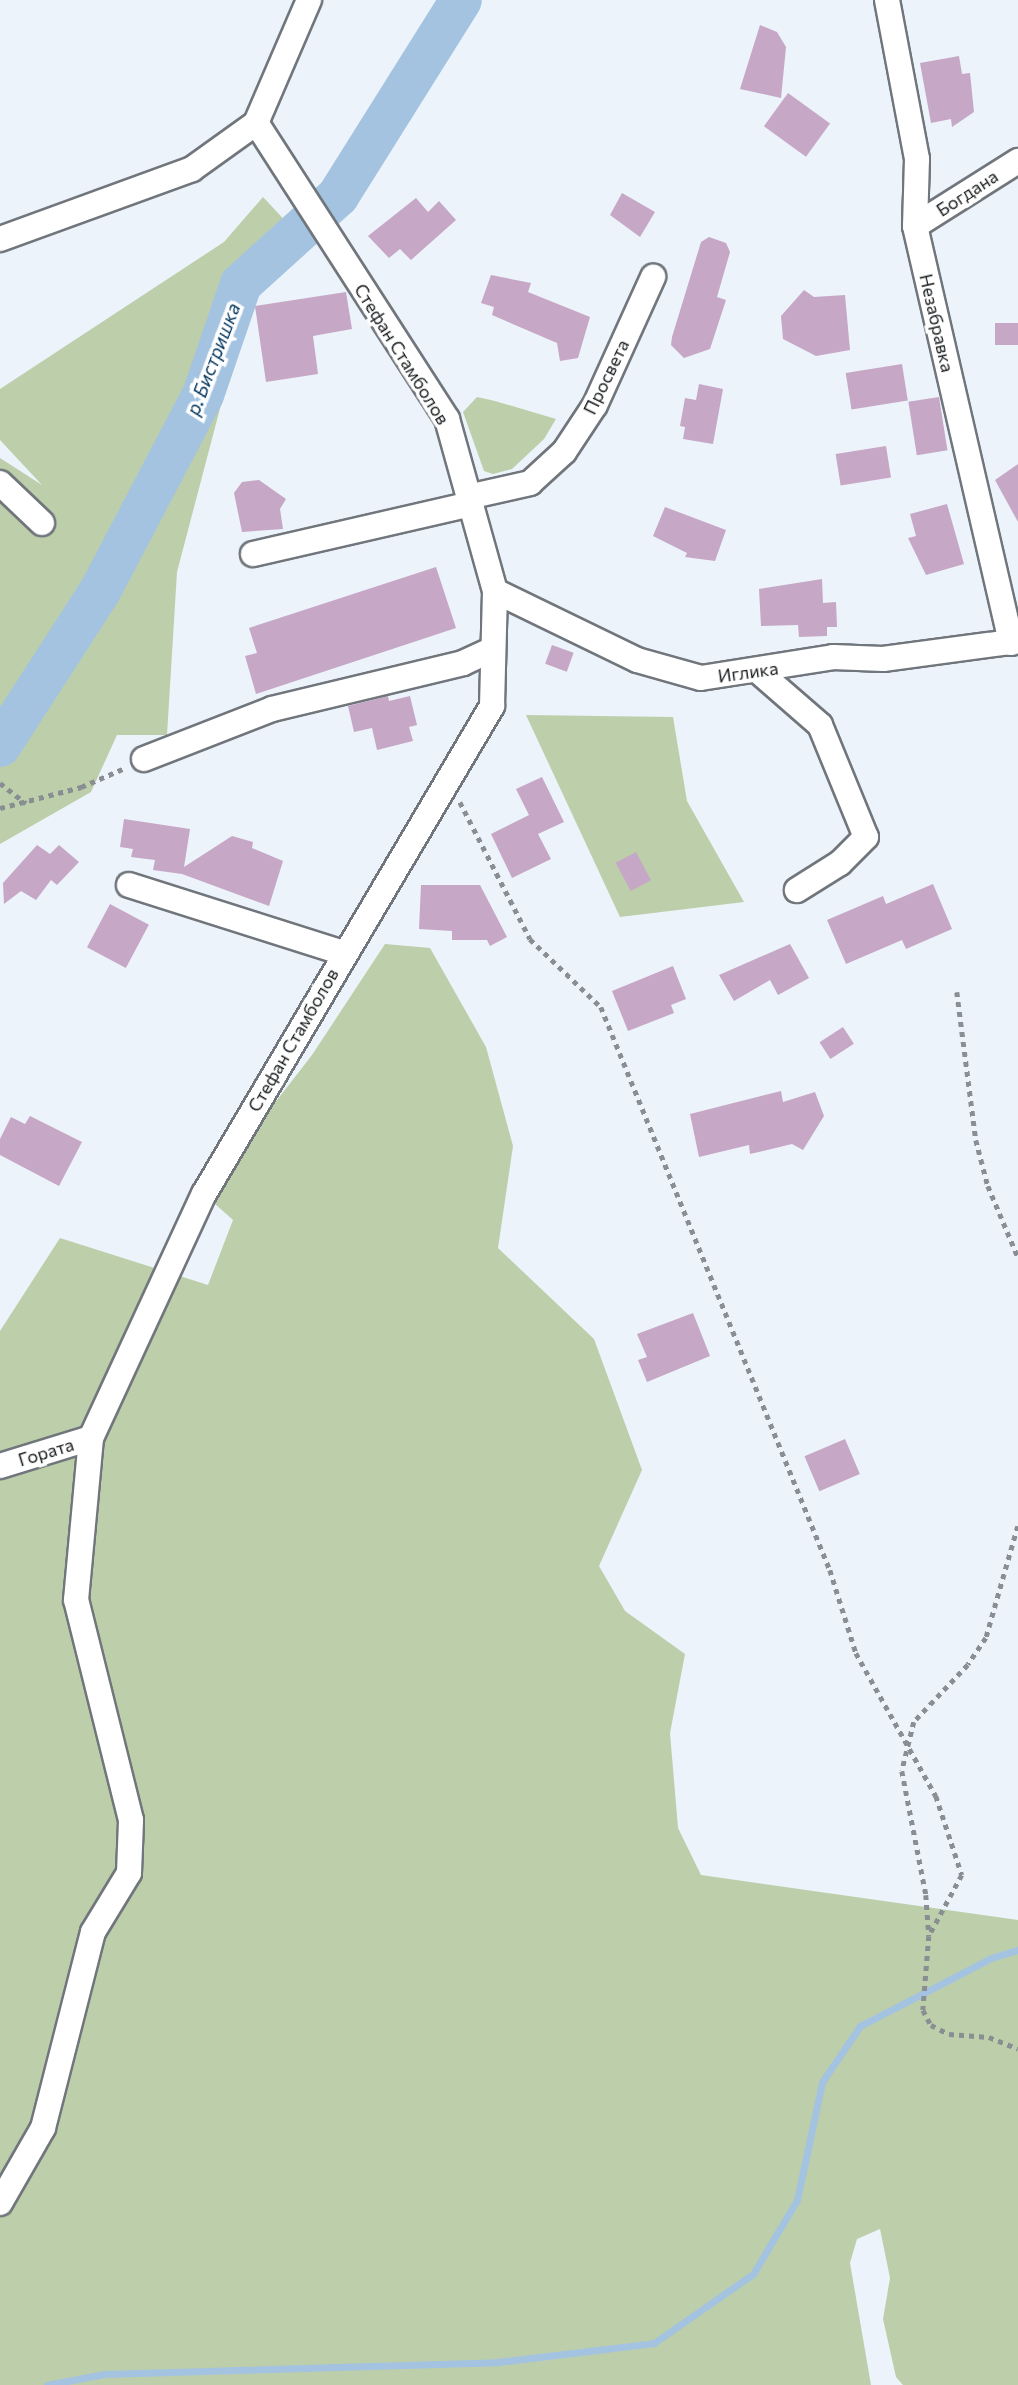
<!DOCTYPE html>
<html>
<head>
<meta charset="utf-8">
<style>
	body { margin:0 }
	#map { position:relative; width:1018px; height:2385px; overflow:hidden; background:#ecf3fa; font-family:Commissioner,sans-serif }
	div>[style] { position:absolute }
	.green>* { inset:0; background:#bdceaa }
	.stream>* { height:7px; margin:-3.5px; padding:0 3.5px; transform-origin:3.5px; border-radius:3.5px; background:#a4c3e1 }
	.river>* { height:42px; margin:-21px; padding:0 21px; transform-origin:21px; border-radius:21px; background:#a4c3e1 }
	.building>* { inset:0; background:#c6a7c6; transform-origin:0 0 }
	.path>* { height:4.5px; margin-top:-2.25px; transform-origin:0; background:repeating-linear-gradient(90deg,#898e93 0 5px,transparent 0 10px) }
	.roads { filter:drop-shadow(2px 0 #70767c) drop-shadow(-2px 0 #70767c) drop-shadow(0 2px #70767c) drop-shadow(0 -2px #70767c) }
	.minor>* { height:24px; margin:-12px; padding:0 12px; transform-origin:12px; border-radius:12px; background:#fff }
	span { translate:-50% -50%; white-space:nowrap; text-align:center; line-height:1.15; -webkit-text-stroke:7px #fff; paint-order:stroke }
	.street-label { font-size:18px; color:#191c1e }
	.water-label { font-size:19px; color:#04385f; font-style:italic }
</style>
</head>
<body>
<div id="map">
	<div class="green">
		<div style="clip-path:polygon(263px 197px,304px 241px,253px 283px,177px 572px,167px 735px,117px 735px,91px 792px,0 844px,0 458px,42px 485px,0 440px,0 389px,224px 242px)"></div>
		<div style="clip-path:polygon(477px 397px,495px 401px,556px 419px,544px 439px,512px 469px,493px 474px,484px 471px,463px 412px)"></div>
		<div style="clip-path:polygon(526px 715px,673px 717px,687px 801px,744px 902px,620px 917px)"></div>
		<div style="clip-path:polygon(385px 944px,430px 948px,486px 1047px,513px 1146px,498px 1248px,594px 1339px,642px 1470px,599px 1566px,625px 1611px,685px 1654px,670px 1733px,678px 1828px,701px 1875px,1018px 1920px,1018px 2385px,903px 2385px,896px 2377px,883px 2319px,890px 2278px,880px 2229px,857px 2239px,850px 2263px,871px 2385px,0 2385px,0 1331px,60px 1238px,208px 1285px,233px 1220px,204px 1194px,312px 1055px)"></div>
	</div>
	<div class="stream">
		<div style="left:47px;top:2385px;width:58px;rotate:-10.9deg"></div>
		<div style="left:104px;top:2374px;width:394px;rotate:-1.7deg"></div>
		<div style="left:498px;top:2362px;width:157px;rotate:-6.9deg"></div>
		<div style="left:654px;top:2343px;width:121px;rotate:-34.9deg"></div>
		<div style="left:753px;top:2274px;width:86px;rotate:-59.3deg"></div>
		<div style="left:797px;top:2200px;width:121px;rotate:-78deg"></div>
		<div style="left:822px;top:2082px;width:68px;rotate:-55.8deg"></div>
		<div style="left:860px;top:2026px;width:148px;rotate:-27.4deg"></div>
		<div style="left:991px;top:1958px;width:28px;rotate:-17deg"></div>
	</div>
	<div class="river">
		<div style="left:0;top:746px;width:184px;rotate:-57.2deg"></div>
		<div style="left:100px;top:591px;width:221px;rotate:-62.3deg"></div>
		<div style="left:203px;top:395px;width:117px;rotate:-71.1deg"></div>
		<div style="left:241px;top:284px;width:131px;rotate:-42.2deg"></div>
		<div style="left:338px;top:196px;width:231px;rotate:-57.9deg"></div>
	</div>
	<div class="building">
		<div style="clip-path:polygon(760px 25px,777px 32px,786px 47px,781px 98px,740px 89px)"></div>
		<div style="clip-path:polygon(959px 56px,962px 74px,970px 73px,974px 112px,952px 127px,951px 119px,931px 123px,920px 63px)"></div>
		<div style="left:788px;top:93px;width:52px;height:41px;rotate:36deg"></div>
		<div style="clip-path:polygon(622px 193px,655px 212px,640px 237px,610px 215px)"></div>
		<div style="clip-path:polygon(416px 198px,428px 212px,439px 201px,456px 220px,411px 260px,400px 249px,389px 258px,368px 236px)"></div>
		<div style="clip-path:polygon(709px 237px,726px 243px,730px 252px,717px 297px,726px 300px,710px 349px,684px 358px,671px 345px,672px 337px,701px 242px)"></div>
		<div style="clip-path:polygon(491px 275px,531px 283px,528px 292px,590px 317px,578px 358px,560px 361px,557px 343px,492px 315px,494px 307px,481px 303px)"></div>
		<div style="clip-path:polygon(804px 290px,814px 297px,845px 295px,850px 350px,816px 356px,783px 339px,781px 316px)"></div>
		<div style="clip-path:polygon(346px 292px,352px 329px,313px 336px,318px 374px,266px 382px,255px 306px)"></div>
		<div style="left:995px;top:323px;width:23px;height:22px"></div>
		<div style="left:902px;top:364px;width:37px;height:57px;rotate:81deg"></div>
		<div style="clip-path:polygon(699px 384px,723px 389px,713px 444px,683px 439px,685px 427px,680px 426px,685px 398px,696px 400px)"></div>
		<div style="left:939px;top:397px;width:54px;height:31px;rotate:81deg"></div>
		<div style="left:886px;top:446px;width:32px;height:51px;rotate:81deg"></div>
		<div style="clip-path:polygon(1018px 464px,1018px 522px,995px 480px)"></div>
		<div style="clip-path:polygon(259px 480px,286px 499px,280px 509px,283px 529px,242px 532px,234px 493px,242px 482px)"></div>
		<div style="clip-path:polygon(947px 504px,964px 564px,926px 575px,908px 538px,916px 536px,910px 514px)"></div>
		<div style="clip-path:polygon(665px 507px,726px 530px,715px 561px,685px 557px,687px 553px,653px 536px)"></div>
		<div style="clip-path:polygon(436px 567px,456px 628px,256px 694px,245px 656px,257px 653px,249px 628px)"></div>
		<div style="clip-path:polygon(822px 579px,823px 603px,836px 602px,837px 627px,827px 627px,827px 636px,799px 637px,798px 625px,761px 626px,759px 589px)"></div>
		<div style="left:552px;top:645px;width:23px;height:20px;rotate:20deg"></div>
		<div style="clip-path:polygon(388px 696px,389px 701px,410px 696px,417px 725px,409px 727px,413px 741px,377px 750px,372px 728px,354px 732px,348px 706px)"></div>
		<div style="clip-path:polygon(542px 777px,564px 822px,538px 834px,551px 859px,512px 878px,491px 834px,529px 815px,516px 789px)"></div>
		<div style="clip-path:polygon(124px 819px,190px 829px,184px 867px,232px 836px,253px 842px,252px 848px,283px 861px,269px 906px,182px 874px,153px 870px,155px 860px,131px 857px,133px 849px,120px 847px)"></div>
		<div style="clip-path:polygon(37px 845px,50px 854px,59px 845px,79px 862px,57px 885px,51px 880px,36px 900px,21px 891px,4px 904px,3px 883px)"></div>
		<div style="left:636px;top:852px;width:32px;height:23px;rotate:62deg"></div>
		<div style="clip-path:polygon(933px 884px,952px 929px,906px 949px,902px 940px,846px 964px,827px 920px,883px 896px,886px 904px)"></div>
		<div style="clip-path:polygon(421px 885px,480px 885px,507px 937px,490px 946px,487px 940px,452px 940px,452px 931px,419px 929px)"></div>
		<div style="left:110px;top:904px;width:44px;height:49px;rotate:28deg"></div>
		<div style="clip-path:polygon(790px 944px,809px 978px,778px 995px,770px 980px,734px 1001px,719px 975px)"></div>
		<div style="clip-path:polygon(673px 966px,686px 999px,671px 1005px,674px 1013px,628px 1031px,612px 991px)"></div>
		<div style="left:843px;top:1027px;width:20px;height:28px;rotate:57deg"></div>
		<div style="clip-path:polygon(781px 1091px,783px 1102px,815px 1092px,824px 1116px,803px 1150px,792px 1144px,750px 1154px,749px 1145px,699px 1157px,690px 1114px)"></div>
		<div style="clip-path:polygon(30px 1116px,82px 1142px,59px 1186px,0 1155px,0 1139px,11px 1117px,25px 1124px)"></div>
		<div style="clip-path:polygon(693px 1313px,710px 1356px,647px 1382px,638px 1360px,647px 1357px,637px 1334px)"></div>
		<div style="left:845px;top:1439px;width:38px;height:44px;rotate:67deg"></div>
	</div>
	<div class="path">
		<div style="left:0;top:783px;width:33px;rotate:38deg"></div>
		<div style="left:460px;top:802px;width:154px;rotate:62.9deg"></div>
		<div style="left:530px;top:939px;width:98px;rotate:43.8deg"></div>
		<div style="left:601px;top:1007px;width:608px;rotate:67.87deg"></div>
		<div style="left:830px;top:1570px;width:87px;rotate:72.6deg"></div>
		<div style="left:856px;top:1653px;width:164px;rotate:60.8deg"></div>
		<div style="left:936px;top:1796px;width:83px;rotate:71.8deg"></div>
		<div style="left:962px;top:1875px;width:69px;rotate:118.4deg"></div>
		<div style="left:0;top:808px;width:84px;rotate:-14.5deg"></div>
		<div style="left:81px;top:787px;width:48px;rotate:-23.4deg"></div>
		<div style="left:957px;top:992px;width:149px;rotate:82.7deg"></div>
		<div style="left:976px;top:1140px;width:48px;rotate:75.4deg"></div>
		<div style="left:988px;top:1186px;width:77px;rotate:67.1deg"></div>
		<div style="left:1018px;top:1526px;width:116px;rotate:105.9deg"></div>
		<div style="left:986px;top:1638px;width:32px;rotate:124deg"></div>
		<div style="left:968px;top:1665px;width:79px;rotate:133.5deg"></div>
		<div style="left:914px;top:1722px;width:50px;rotate:103.8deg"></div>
		<div style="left:902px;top:1771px;width:126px;rotate:79deg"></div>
		<div style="left:926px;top:1895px;width:41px;rotate:85.8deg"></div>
		<div style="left:929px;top:1936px;width:74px;rotate:94.6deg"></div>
		<div style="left:923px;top:2010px;width:17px;rotate:62deg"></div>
		<div style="left:931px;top:2025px;width:20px;rotate:27deg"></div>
		<div style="left:949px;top:2034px;width:40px;rotate:4.3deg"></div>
		<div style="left:989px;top:2037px;width:31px;rotate:22deg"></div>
	</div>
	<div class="roads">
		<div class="minor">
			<div style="left:887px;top:0;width:162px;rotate:79.3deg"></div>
			<div style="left:917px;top:159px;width:67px;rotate:91.7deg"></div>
			<div style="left:915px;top:226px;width:428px;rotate:77deg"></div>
			<div style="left:915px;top:226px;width:122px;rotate:-32.3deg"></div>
			<div style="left:0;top:239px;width:204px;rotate:-20deg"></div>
			<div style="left:192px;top:169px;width:79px;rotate:-35.7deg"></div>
			<div style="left:0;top:483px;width:58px;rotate:43.6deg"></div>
			<div style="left:468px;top:497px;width:64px;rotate:-12.7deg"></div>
			<div style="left:530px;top:483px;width:46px;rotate:-42.4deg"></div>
			<div style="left:564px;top:452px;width:56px;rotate:-56.6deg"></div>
			<div style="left:595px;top:405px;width:141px;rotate:-65.6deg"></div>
			<div style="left:253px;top:554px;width:224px;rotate:-12.9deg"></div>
			<div style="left:495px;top:591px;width:158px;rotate:25.9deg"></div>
			<div style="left:637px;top:660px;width:66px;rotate:15.7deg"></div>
			<div style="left:701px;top:678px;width:134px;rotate:-9deg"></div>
			<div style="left:833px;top:657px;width:50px;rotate:2.3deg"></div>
			<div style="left:883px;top:659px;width:136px;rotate:-7.6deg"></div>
			<div style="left:759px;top:672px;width:81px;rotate:41deg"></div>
			<div style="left:820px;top:725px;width:121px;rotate:67.7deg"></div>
			<div style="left:866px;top:837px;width:37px;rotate:135deg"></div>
			<div style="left:840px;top:863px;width:51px;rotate:147.9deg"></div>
			<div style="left:144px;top:759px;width:137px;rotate:-21.3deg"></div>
			<div style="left:272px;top:709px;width:196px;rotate:-13.5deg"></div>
			<div style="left:463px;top:663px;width:33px;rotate:-25deg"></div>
			<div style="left:129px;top:885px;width:225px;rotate:17.6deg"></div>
			<div style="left:0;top:1466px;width:95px;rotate:-17.1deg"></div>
			<div style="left:0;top:2203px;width:86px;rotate:-60.2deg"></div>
			<div style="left:43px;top:2128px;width:202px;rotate:-75.7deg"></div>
			<div style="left:93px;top:1932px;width:69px;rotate:-58.6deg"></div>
			<div style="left:129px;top:1873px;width:53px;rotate:-87.8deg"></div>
			<div style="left:131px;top:1820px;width:227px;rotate:-104deg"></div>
			<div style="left:76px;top:1600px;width:163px;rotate:-84.7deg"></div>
			<div style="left:91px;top:1438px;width:269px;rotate:-65.2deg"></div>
			<div style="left:204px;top:1194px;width:567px;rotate:-59.45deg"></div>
			<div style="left:492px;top:706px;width:115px;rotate:-88.5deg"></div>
			<div style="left:495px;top:591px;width:179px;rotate:-105.6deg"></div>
			<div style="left:447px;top:419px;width:352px;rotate:-122.8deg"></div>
			<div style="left:256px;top:123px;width:134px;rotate:-66.7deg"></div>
		</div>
	</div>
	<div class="street-label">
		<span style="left:967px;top:193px;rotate:-33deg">Богдана</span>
		<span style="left:937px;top:323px;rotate:77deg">Незабравка</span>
		<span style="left:402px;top:354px;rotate:58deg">Стефан Стамболов</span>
		<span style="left:606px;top:377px;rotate:-64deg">Просвета</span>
		<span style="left:748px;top:672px;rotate:-8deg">Иглика</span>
		<span style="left:293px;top:1040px;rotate:-60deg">Стефан Стамболов</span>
		<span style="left:46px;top:1452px;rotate:-17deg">Гората</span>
	</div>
	<div class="water-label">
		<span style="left:213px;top:359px;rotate:-69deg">р. Бистришка</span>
	</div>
</div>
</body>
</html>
